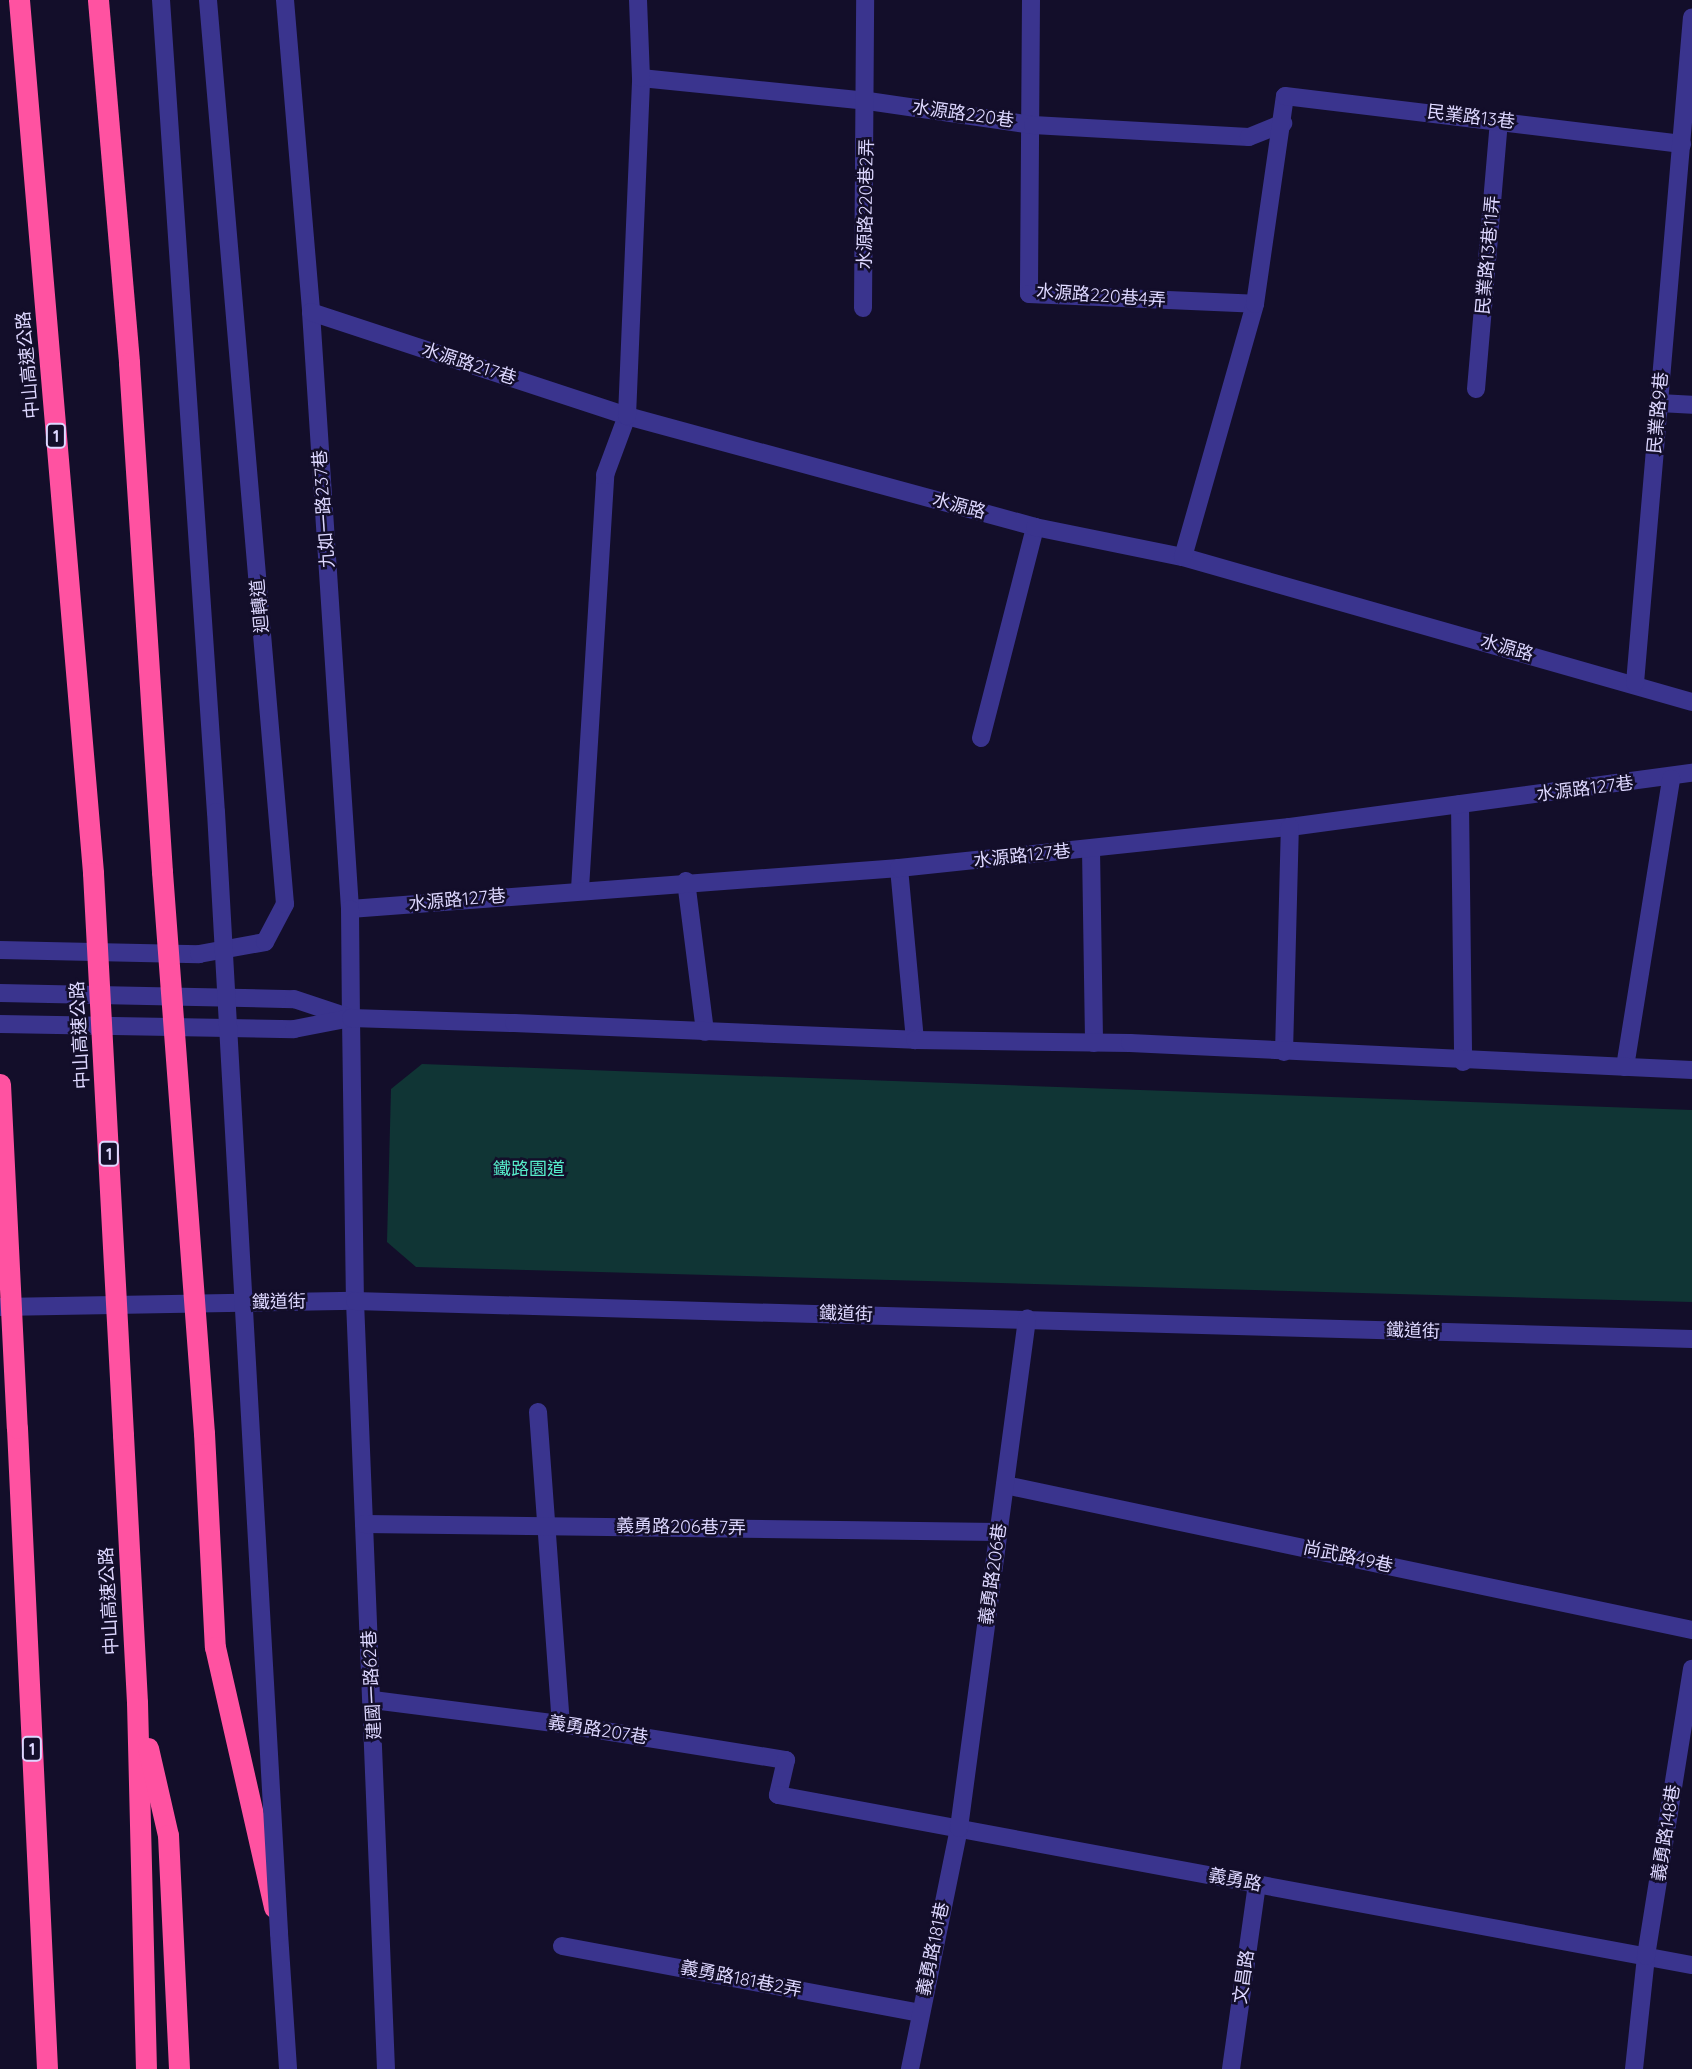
<!DOCTYPE html>
<html>
<head>
<meta charset="utf-8">
<style>
	body { margin:0 }
	#map { position:relative; width:1692px; height:2069px; overflow:hidden; background:#130e2a; font-family:Quicksand,"Noto Sans TC",sans-serif }
	div>[style] { position:absolute }
	.green>* { inset:0; background:#103535 }
	.service>* { height:18px; margin:-9px; padding:0 9px; transform-origin:9px; border-radius:9px; background:#3a348e }
	.minor>* { height:18px; margin:-9px; padding:0 9px; transform-origin:9px; border-radius:9px; background:#3a348e }
	.tertiary>* { height:18px; margin:-9px; padding:0 9px; transform-origin:9px; border-radius:9px; background:#3a348e }
	.motorway>* { height:21px; margin:-10.5px; padding:0 10.5px; transform-origin:10.5px; border-radius:10.5px; background:#ff52a1 }
	.tertiary-bridge>* { height:18px; margin:-9px; padding:0 9px; transform-origin:9px; border-radius:9px; background:#3a348e }
	.motorway-bridge>* { height:21px; margin:-10.5px; padding:0 10.5px; transform-origin:10.5px; border-radius:10.5px; background:#ff52a1 }
	span { translate:-50% -50%; white-space:nowrap; text-align:center; line-height:1.15; -webkit-text-stroke:5px #130e2a; paint-order:stroke }
	.shield-label span { padding:2px 5px; background:#130e2a; border:2px solid; border-radius:5px; -webkit-text-stroke-width:0 }
	.shield-label { font-size:16px; color:#ddd7ff; font-weight:700 }
	.street-label { font-size:18px; color:#ddd7ff }
	.park-label { font-size:18px; color:#56ecca }
</style>
</head>
<body>
<div id="map">
	<div class="green">
		<div style="clip-path:polygon(422px 1064px,1692px 1110px,1692px 1302px,416px 1267px,387px 1242px,391px 1089px)"></div>
	</div>
	<div class="service">
		<div style="left:981px;top:738px;width:218px;rotate:-75.6deg"></div>
		<div style="left:1460px;top:804px;width:258px;rotate:89.3deg"></div>
		<div style="left:1091px;top:849px;width:194px;rotate:89.1deg"></div>
		<div style="left:899px;top:868px;width:173px;rotate:84.7deg"></div>
		<div style="left:686px;top:881px;width:152px;rotate:82.8deg"></div>
		<div style="left:580px;top:889px;width:415px;rotate:-86.5deg"></div>
		<div style="left:605px;top:475px;width:63px;rotate:-69.6deg"></div>
		<div style="left:350px;top:909px;width:551px;rotate:-4.27deg"></div>
		<div style="left:899px;top:868px;width:393px;rotate:-6deg"></div>
		<div style="left:1290px;top:827px;width:406px;rotate:-7.7deg"></div>
		<div style="left:351px;top:1018px;width:283px;rotate:89.2deg"></div>
		<div style="left:355px;top:1301px;width:769px;rotate:87.69deg"></div>
		<div style="left:1284px;top:1052px;width:225px;rotate:-88.5deg"></div>
		<div style="left:1625px;top:1067px;width:292px;rotate:-80.9deg"></div>
		<div style="left:0;top:1307px;width:355px;rotate:-1deg"></div>
		<div style="left:538px;top:1412px;width:313px;rotate:85.8deg"></div>
		<div style="left:364px;top:1524px;width:634px;rotate:0.72deg"></div>
	</div>
	<div class="minor">
		<div style="left:285px;top:0;width:313px;rotate:85.2deg"></div>
		<div style="left:311px;top:312px;width:598px;rotate:86.26deg"></div>
		<div style="left:350px;top:909px;width:109px;rotate:89.5deg"></div>
		<div style="left:1031px;top:0;width:294px;rotate:90.4deg"></div>
		<div style="left:1029px;top:294px;width:226px;rotate:2.5deg"></div>
		<div style="left:641px;top:78px;width:228px;rotate:5.8deg"></div>
		<div style="left:868px;top:101px;width:167px;rotate:8.3deg"></div>
		<div style="left:1033px;top:125px;width:216px;rotate:3.2deg"></div>
		<div style="left:1249px;top:137px;width:37px;rotate:-22deg"></div>
		<div style="left:863px;top:308px;width:308px;rotate:-89.6deg"></div>
		<div style="left:311px;top:312px;width:333px;rotate:18.2deg"></div>
		<div style="left:627px;top:416px;width:423px;rotate:15.2deg"></div>
		<div style="left:1035px;top:527px;width:151px;rotate:11.5deg"></div>
		<div style="left:1183px;top:557px;width:529px;rotate:15.9deg"></div>
		<div style="left:1476px;top:389px;width:270px;rotate:-85.1deg"></div>
		<div style="left:1659px;top:403px;width:33px;rotate:3deg"></div>
		<div style="left:627px;top:416px;width:338px;rotate:-87.6deg"></div>
		<div style="left:641px;top:78px;width:78px;rotate:-92.2deg"></div>
		<div style="left:1183px;top:557px;width:263px;rotate:-74.1deg"></div>
		<div style="left:1255px;top:304px;width:210px;rotate:-81.8deg"></div>
		<div style="left:1285px;top:96px;width:400px;rotate:6.9deg"></div>
		<div style="left:1635px;top:683px;width:668px;rotate:-85.11deg"></div>
		<div style="left:0;top:993px;width:294px;rotate:1.2deg"></div>
		<div style="left:294px;top:999px;width:57px;rotate:18.4deg"></div>
		<div style="left:0;top:1024px;width:294px;rotate:1deg"></div>
		<div style="left:294px;top:1029px;width:58px;rotate:-10.9deg"></div>
		<div style="left:351px;top:1018px;width:163px;rotate:1.8deg"></div>
		<div style="left:514px;top:1023px;width:401px;rotate:2.4deg"></div>
		<div style="left:915px;top:1040px;width:215px;rotate:0.8deg"></div>
		<div style="left:1130px;top:1043px;width:563px;rotate:2.75deg"></div>
		<div style="left:355px;top:1301px;width:1338px;rotate:1.63deg"></div>
		<div style="left:1005px;top:1485px;width:702px;rotate:11.92deg"></div>
		<div style="left:373px;top:1700px;width:190px;rotate:7.3deg"></div>
		<div style="left:561px;top:1724px;width:228px;rotate:9.1deg"></div>
		<div style="left:786px;top:1760px;width:36px;rotate:103deg"></div>
		<div style="left:778px;top:1795px;width:930px;rotate:10.54deg"></div>
		<div style="left:562px;top:1946px;width:364px;rotate:10.6deg"></div>
		<div style="left:910px;top:2069px;width:246px;rotate:-78.5deg"></div>
		<div style="left:959px;top:1828px;width:514px;rotate:-82.39deg"></div>
		<div style="left:1231px;top:2069px;width:187px;rotate:-82deg"></div>
		<div style="left:1634px;top:2069px;width:114px;rotate:-83.9deg"></div>
		<div style="left:1646px;top:1956px;width:291px;rotate:-80.9deg"></div>
	</div>
	<div class="tertiary">
		<div style="left:0;top:950px;width:199px;rotate:1.2deg"></div>
		<div style="left:199px;top:954px;width:67px;rotate:-10.3deg"></div>
		<div style="left:265px;top:942px;width:43px;rotate:-62.2deg"></div>
		<div style="left:285px;top:904px;width:907px;rotate:-94.87deg"></div>
		<div style="left:279px;top:1933px;width:136px;rotate:86.2deg"></div>
	</div>
	<div class="motorway">
		<div style="left:19px;top:0;width:876px;rotate:85.15deg"></div>
		<div style="left:98px;top:0;width:364px;rotate:85.1deg"></div>
		<div style="left:129px;top:363px;width:510px;rotate:86.29deg"></div>
		<div style="left:17px;top:1428px;width:642px;rotate:87.32deg"></div>
		<div style="left:204px;top:1433px;width:214px;rotate:87.1deg"></div>
		<div style="left:215px;top:1647px;width:267px;rotate:77.2deg"></div>
		<div style="left:123px;top:1435px;width:267px;rotate:87deg"></div>
		<div style="left:137px;top:1702px;width:367px;rotate:88.6deg"></div>
		<div style="left:148px;top:1748px;width:89px;rotate:77.1deg"></div>
		<div style="left:168px;top:1835px;width:234px;rotate:87.3deg"></div>
	</div>
	<div class="tertiary-bridge">
		<div style="left:161px;top:0;width:814px;rotate:86.13deg"></div>
		<div style="left:216px;top:812px;width:1123px;rotate:86.78deg"></div>
	</div>
	<div class="motorway-bridge">
		<div style="left:162px;top:872px;width:563px;rotate:85.72deg"></div>
		<div style="left:93px;top:873px;width:563px;rotate:86.94deg"></div>
		<div style="left:0;top:1084px;width:344px;rotate:87.2deg"></div>
	</div>
	<div class="shield-label">
		<span style="left:56px;top:436px">1</span>
		<span style="left:109px;top:1154px">1</span>
		<span style="left:32px;top:1749px">1</span>
	</div>
	<div class="street-label">
		<span style="left:963px;top:114px;rotate:8deg">水源路220巷</span>
		<span style="left:1471px;top:117px;rotate:7deg">民業路13巷</span>
		<span style="left:866px;top:204px;rotate:-89deg">水源路220巷2弄</span>
		<span style="left:1488px;top:255px;rotate:-85deg">民業路13巷11弄</span>
		<span style="left:1101px;top:296px;rotate:4deg">水源路220巷4弄</span>
		<span style="left:469px;top:364px;rotate:18deg">水源路217巷</span>
		<span style="left:28px;top:365px;rotate:-95deg">中山高速公路</span>
		<span style="left:1658px;top:413px;rotate:-85deg">民業路9巷</span>
		<span style="left:959px;top:506px;rotate:15deg">水源路</span>
		<span style="left:324px;top:509px;rotate:-94deg">九如一路237巷</span>
		<span style="left:260px;top:606px;rotate:-95deg">迴轉道</span>
		<span style="left:1507px;top:648px;rotate:16deg">水源路</span>
		<span style="left:1585px;top:789px;rotate:-7deg">水源路127巷</span>
		<span style="left:1022px;top:856px;rotate:-6deg">水源路127巷</span>
		<span style="left:457px;top:900px;rotate:-5deg">水源路127巷</span>
		<span style="left:80px;top:1035px;rotate:-93deg">中山高速公路</span>
		<span style="left:279px;top:1302px;rotate:-1deg">鐵道街</span>
		<span style="left:846px;top:1314px;rotate:2deg">鐵道街</span>
		<span style="left:1413px;top:1331px;rotate:2deg">鐵道街</span>
		<span style="left:681px;top:1527px;rotate:1deg">義勇路206巷7弄</span>
		<span style="left:1348px;top:1557px;rotate:12deg">尚武路49巷</span>
		<span style="left:993px;top:1574px;rotate:-82deg">義勇路206巷</span>
		<span style="left:109px;top:1601px;rotate:-93deg">中山高速公路</span>
		<span style="left:372px;top:1685px;rotate:-93deg">建國一路62巷</span>
		<span style="left:598px;top:1730px;rotate:9deg">義勇路207巷</span>
		<span style="left:1666px;top:1833px;rotate:-81deg">義勇路148巷</span>
		<span style="left:1235px;top:1880px;rotate:11deg">義勇路</span>
		<span style="left:933px;top:1949px;rotate:-78deg">義勇路181巷</span>
		<span style="left:1244px;top:1977px;rotate:-82deg">文昌路</span>
		<span style="left:741px;top:1979px;rotate:11deg">義勇路181巷2弄</span>
	</div>
	<div class="park-label">
		<span style="left:529px;top:1169px">鐵路園道</span>
	</div>
</div>
</body>
</html>
